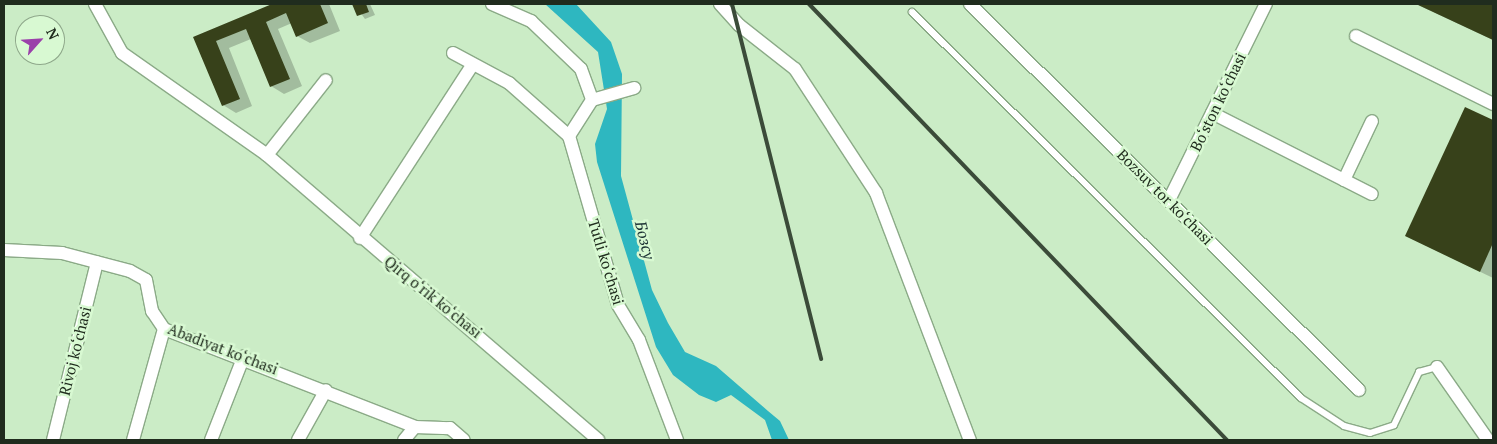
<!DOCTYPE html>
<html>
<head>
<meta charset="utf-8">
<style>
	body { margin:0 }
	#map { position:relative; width:1497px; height:444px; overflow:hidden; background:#cbecc6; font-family:"PT Serif",serif }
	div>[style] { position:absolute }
	.water>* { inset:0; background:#2eb7c0 }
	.shadow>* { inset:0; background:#0003 }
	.building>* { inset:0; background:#37411a }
	.roads { filter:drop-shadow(1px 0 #8baa87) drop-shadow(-1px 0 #8baa87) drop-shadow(0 1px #8baa87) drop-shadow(0 -1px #8baa87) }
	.service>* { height:6px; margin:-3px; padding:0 3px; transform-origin:3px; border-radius:3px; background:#fff }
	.minor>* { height:12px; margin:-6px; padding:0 6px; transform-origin:6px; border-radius:6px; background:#fff }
	.rail>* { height:4px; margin:-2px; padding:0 2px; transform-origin:2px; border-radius:2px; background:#3b4b39 }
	span { translate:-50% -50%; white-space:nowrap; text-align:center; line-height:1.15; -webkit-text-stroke:5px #d8f9d2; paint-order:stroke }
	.street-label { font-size:15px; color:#202c1e }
	.water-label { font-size:16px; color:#1b3133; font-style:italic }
	.frame { position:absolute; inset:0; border:5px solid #202c1e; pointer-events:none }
	.north { position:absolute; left:15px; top:15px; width:50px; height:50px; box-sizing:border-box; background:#d8f9d2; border:1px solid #8ea78a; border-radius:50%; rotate:64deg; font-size:14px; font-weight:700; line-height:20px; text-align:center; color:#202c1e }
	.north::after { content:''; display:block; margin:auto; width:18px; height:22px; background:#9b40aa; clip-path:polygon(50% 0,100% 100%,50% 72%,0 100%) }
</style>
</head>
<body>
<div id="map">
	<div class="water">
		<div style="clip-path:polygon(545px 4px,576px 4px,611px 42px,622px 74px,621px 176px,652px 290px,668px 323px,685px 352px,716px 366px,768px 411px,780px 421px,789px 440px,772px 440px,765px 420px,731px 395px,716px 402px,699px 395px,673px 375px,656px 347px,597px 162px,595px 144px,607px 109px,598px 52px)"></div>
	</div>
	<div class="shadow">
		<div style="clip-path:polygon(275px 4px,329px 4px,340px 31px,310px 43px,297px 36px,292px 23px,278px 29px,302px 86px,284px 94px,271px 86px,251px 39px,229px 48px,252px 106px,236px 113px,223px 105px,195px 37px)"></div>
		<div style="clip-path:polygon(354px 4px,370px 4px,375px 15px,365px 19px)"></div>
		<div style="clip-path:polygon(1416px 4px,1493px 4px,1493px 40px)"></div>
		<div style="clip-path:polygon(1466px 109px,1493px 122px,1493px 278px,1406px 236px)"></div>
	</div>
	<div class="building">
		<div style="clip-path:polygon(272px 4px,320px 4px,328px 23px,296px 37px,286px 13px,266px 22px,290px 79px,270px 87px,246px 29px,216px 41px,240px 99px,222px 106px,193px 37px)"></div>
		<div style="clip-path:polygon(352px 4px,366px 4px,369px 12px,357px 16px)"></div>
		<div style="clip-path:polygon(1416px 4px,1493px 4px,1493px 40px)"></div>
		<div style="clip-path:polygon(1465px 107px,1493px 120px,1493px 243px,1480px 272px,1405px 236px)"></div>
	</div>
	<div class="roads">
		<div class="service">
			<div style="left:912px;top:12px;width:548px;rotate:44.78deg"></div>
			<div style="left:1301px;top:398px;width:51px;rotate:33.1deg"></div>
			<div style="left:1344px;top:426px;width:27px;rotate:15deg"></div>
			<div style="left:1370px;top:433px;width:25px;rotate:-18deg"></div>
			<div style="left:1394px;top:425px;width:59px;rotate:-64.7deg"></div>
			<div style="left:1419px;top:372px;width:19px;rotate:-16deg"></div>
		</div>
		<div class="minor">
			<div style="left:95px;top:4px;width:56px;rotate:61.1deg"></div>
			<div style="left:122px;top:53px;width:177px;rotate:35.1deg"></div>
			<div style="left:267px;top:155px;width:437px;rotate:40.7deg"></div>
			<div style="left:492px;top:4px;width:43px;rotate:23.6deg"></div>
			<div style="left:531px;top:21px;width:69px;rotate:43.8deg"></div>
			<div style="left:581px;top:69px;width:33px;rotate:70deg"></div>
			<div style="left:592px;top:100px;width:43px;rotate:122.6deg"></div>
			<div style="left:569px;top:136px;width:176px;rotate:73.8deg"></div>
			<div style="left:618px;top:305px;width:41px;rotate:59deg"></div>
			<div style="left:639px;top:340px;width:107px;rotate:69.2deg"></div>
			<div style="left:720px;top:4px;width:28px;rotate:48deg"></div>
			<div style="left:739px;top:25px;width:71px;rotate:38.2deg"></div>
			<div style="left:795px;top:69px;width:148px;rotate:56.8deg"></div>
			<div style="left:876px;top:193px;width:264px;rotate:69.2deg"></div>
			<div style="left:970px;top:4px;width:548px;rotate:44.78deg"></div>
			<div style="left:1356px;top:36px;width:153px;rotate:26.4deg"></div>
			<div style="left:453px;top:53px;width:64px;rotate:28.2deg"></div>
			<div style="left:509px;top:83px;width:80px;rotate:41.5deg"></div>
			<div style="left:592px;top:100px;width:44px;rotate:-15.9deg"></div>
			<div style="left:1212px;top:113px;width:179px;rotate:26.9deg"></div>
			<div style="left:267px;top:155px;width:95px;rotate:-51.8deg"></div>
			<div style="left:1344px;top:180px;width:65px;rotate:-64.6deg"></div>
			<div style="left:1169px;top:200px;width:219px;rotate:-63.7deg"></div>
			<div style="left:360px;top:238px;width:207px;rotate:-57deg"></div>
			<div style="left:4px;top:250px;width:58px;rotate:3deg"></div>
			<div style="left:62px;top:253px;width:70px;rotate:14.8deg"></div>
			<div style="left:130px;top:271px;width:18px;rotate:29deg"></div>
			<div style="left:146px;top:280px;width:32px;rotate:79deg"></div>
			<div style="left:152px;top:311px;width:22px;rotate:56deg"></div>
			<div style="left:164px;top:329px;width:269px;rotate:21.3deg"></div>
			<div style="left:415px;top:427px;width:35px;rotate:2deg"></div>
			<div style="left:450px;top:428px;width:18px;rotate:41deg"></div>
			<div style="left:1437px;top:367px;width:89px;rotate:55.1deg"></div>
			<div style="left:53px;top:440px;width:183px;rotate:-76.1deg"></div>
			<div style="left:133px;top:440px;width:115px;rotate:-74.4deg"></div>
			<div style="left:211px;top:440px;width:90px;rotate:-68.6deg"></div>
			<div style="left:298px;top:440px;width:57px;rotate:-60.8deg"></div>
			<div style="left:404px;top:440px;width:17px;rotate:-50deg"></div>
		</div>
	</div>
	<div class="rail">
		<div style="left:732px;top:4px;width:366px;rotate:75.9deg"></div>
		<div style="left:809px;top:4px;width:604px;rotate:46.21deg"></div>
	</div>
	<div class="street-label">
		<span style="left:1218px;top:102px;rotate:-64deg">Bo‘ston ko‘chasi</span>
		<span style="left:1165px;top:197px;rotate:45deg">Bozsuv tor ko‘chasi</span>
		<span style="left:606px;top:262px;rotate:73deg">Tutli ko‘chasi</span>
		<span style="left:433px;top:297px;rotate:39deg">Qirq o‘rik ko‘chasi</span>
		<span style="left:223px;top:349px;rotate:21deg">Abadiyat ko‘chasi</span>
		<span style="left:75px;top:351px;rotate:-76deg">Rivoj ko‘chasi</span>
	</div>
	<div class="water-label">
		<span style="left:645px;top:240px;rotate:76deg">Бозсу</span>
	</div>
	<div class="frame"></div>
	<div class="north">N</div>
</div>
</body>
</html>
